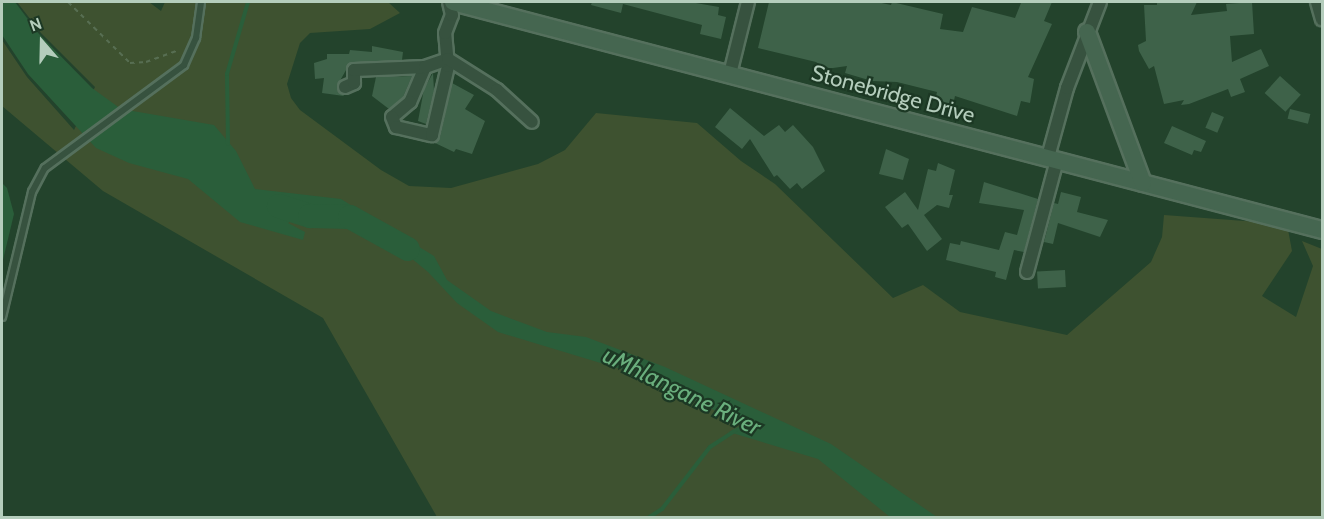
<!DOCTYPE html>
<html>
<head>
<meta charset="utf-8">
<style>
	body { margin:0 }
	#map { position:relative; width:1324px; height:519px; overflow:hidden; background:#23432c; font-family:Cabin,sans-serif }
	div>[style] { position:absolute }
	.green>* { inset:0; background:#3e5230 }
	.water>* { inset:0; background:#2a5e3a }
	.stream>* { height:4px; margin:-2px; padding:0 2px; transform-origin:2px; border-radius:2px; background:#2a5e3a }
	.river>* { height:24px; margin:-12px; padding:0 12px; transform-origin:12px; border-radius:12px; background:#2a5e3a }
	.building>* { inset:0; background:#3e6249; transform-origin:0 0 }
	.path>* { height:2px; margin-top:-1px; transform-origin:0; background:repeating-linear-gradient(90deg,#576e52 0 4.5px,transparent 0 9px) }
	.roads { filter:drop-shadow(2px 0 #55705d) drop-shadow(-2px 0 #55705d) drop-shadow(0 2px #55705d) drop-shadow(0 -2px #55705d) }
	.lane>* { height:6px; margin:-3px; padding:0 3px; transform-origin:3px; border-radius:3px; background:#37523f }
	.street>* { height:12px; margin:-6px; padding:0 6px; transform-origin:6px; border-radius:6px; background:#37523f }
	.secondary>* { height:16px; margin:-8px; padding:0 8px; transform-origin:8px; border-radius:8px; background:#456650 }
	span { translate:-50% -50%; white-space:nowrap; text-align:center; line-height:1.15; -webkit-text-stroke:4.5px #1c3824; paint-order:stroke }
	.street-label { font-size:22px; color:#b4cdbc }
	.water-label { font-size:24px; color:#6aaf7d; font-style:italic }
	.frame { position:absolute; inset:0; border:3px solid #b4cdbc; pointer-events:none }
	.north { position:absolute; left:12px; top:12px; width:60px; height:60px; -webkit-text-stroke:4px #1c3824; paint-order:stroke; rotate:340deg; font-size:16px; font-weight:700; line-height:24px; text-align:center; color:#b4cdbc }
	.north::after { content:''; display:block; margin:auto; width:21px; height:27px; background:#b4cdbc; clip-path:polygon(50% 0,100% 100%,50% 72%,0 100%) }
</style>
</head>
<body>
<div id="map">
	<div class="green">
		<div style="clip-path:polygon(17px 2px,149px 2px,161px 11px,165px 2px,388px 2px,400px 13px,370px 29px,310px 33px,300px 43px,287px 84px,291px 98px,300px 110px,381px 170px,409px 186px,451px 188px,538px 164px,565px 150px,596px 113px,697px 123px,741px 161px,775px 184px,893px 298px,923px 285px,960px 312px,1067px 335px,1151px 262px,1162px 237px,1164px 215px,1287px 224px,1292px 251px,1262px 296px,1296px 317px,1313px 266px,1302px 241px,1322px 249px,1322px 517px,437px 517px,323px 318px,103px 191px,2px 106px,2px 40px,27px 77px,74px 130px,95px 87px,41px 33px)"></div>
	</div>
	<div class="water">
		<div style="clip-path:polygon(2px 2px,15px 2px,39px 34px,92px 88px,121px 109px,214px 125px,236px 151px,255px 189px,341px 199px,434px 256px,447px 280px,491px 311px,547px 332px,586px 337px,665px 367px,831px 444px,937px 517px,890px 517px,818px 459px,729px 432px,744px 424px,637px 374px,498px 332px,457px 303px,428px 272px,377px 230px,326px 214px,300px 216px,288px 223px,305px 232px,303px 240px,240px 222px,188px 179px,129px 163px,96px 148px,28px 74px,2px 35px)"></div>
		<div style="clip-path:polygon(2px 183px,7px 188px,14px 214px,2px 264px)"></div>
	</div>
	<div class="stream">
		<div style="left:228px;top:144px;width:70px;rotate:-90.8deg"></div>
		<div style="left:227px;top:74px;width:75px;rotate:-73.7deg"></div>
		<div style="left:648px;top:518px;width:17px;rotate:-33deg"></div>
		<div style="left:662px;top:509px;width:78px;rotate:-52.3deg"></div>
		<div style="left:710px;top:447px;width:30px;rotate:-33deg"></div>
	</div>
	<div class="river">
		<div style="left:279px;top:206px;width:33px;rotate:18deg"></div>
		<div style="left:310px;top:216px;width:40px;rotate:1.4deg"></div>
		<div style="left:350px;top:217px;width:66px;rotate:28.9deg"></div>
	</div>
	<div class="building">
		<div style="clip-path:polygon(592px 2px,690px 2px,719px 7px,718px 15px,726px 17px,721px 39px,700px 34px,702px 25px,623px 4px,621px 13px,591px 5px)"></div>
		<div style="clip-path:polygon(769px 2px,877px 2px,891px 5px,892px 2px,943px 14px,940px 29px,963px 32px,972px 7px,1015px 18px,1021px 3px,1052px 2px,1044px 21px,1052px 24px,1028px 77px,1034px 79px,1030px 103px,1021px 101px,1017px 116px,955px 96px,953px 105px,935px 101px,937px 92px,897px 82px,872px 81px,845px 73px,847px 66px,826px 69px,816px 62px,758px 48px)"></div>
		<div style="clip-path:polygon(1157px 2px,1197px 2px,1191px 15px,1227px 11px,1226px 4px,1252px 2px,1254px 34px,1230px 36px,1232px 62px,1261px 49px,1269px 66px,1240px 79px,1245px 92px,1231px 97px,1228px 89px,1189px 104px,1181px 105px,1184px 100px,1164px 104px,1154px 66px,1149px 69px,1139px 51px,1138px 45px,1146px 41px,1144px 5px,1157px 5px)"></div>
		<div style="clip-path:polygon(372px 46px,403px 52px,402px 60px,350px 63px,337px 86px,344px 96px,322px 93px,324px 78px,315px 79px,314px 63px,327px 59px,327px 54px,349px 54px,350px 50px,372px 52px)"></div>
		<div style="clip-path:polygon(433px 73px,434px 91px,426px 124px,418px 121px,424px 89px)"></div>
		<div style="clip-path:polygon(412px 76px,403px 97px,389px 109px,372px 96px,376px 77px)"></div>
		<div style="left:1280px;top:76px;width:28px;height:23px;rotate:42deg"></div>
		<div style="clip-path:polygon(452px 83px,474px 95px,465px 109px,485px 121px,472px 154px,456px 149px,454px 152px,435px 143px,440px 137px)"></div>
		<div style="clip-path:polygon(730px 108px,764px 136px,779px 125px,785px 132px,793px 125px,813px 147px,825px 171px,802px 189px,797px 183px,790px 189px,777px 175px,774px 177px,750px 139px,742px 149px,715px 127px)"></div>
		<div style="left:1290px;top:109px;width:21px;height:10px;rotate:14deg"></div>
		<div style="left:1212px;top:112px;width:13px;height:17px;rotate:23deg"></div>
		<div style="clip-path:polygon(1172px 126px,1206px 141px,1201px 152px,1194px 150px,1192px 155px,1164px 143px)"></div>
		<div style="clip-path:polygon(886px 149px,909px 159px,903px 180px,879px 174px)"></div>
		<div style="clip-path:polygon(938px 163px,955px 170px,949px 195px,953px 195px,949px 208px,937px 205px,924px 215px,942px 239px,927px 251px,908px 224px,902px 228px,885px 207px,905px 192px,918px 210px,928px 169px,936px 171px)"></div>
		<div style="clip-path:polygon(984px 182px,1038px 199px,1024px 252px,1014px 250px,1006px 280px,995px 277px,996px 272px,946px 260px,950px 243px,960px 245px,961px 241px,999px 250px,1005px 232px,1017px 235px,1024px 210px,979px 203px)"></div>
		<div style="clip-path:polygon(1061px 192px,1081px 197px,1077px 212px,1108px 220px,1100px 237px,1058px 223px,1053px 244px,1044px 242px,1054px 203px,1058px 204px)"></div>
		<div style="left:1065px;top:270px;width:17px;height:28px;rotate:87deg"></div>
	</div>
	<div class="path">
		<div style="left:68px;top:2px;width:87px;rotate:44.5deg"></div>
		<div style="left:130px;top:63px;width:16px;rotate:-4deg"></div>
		<div style="left:146px;top:62px;width:35px;rotate:-20deg"></div>
	</div>
	<div class="roads">
		<div class="lane">
			<div style="left:2px;top:317px;width:129px;rotate:-76.5deg"></div>
			<div style="left:32px;top:192px;width:27px;rotate:-62deg"></div>
			<div style="left:45px;top:168px;width:173px;rotate:-36.5deg"></div>
			<div style="left:184px;top:65px;width:30px;rotate:-66deg"></div>
			<div style="left:196px;top:38px;width:36px;rotate:-82deg"></div>
		</div>
		<div class="street">
			<div style="left:1317px;top:2px;width:18px;rotate:74deg"></div>
			<div style="left:425px;top:67px;width:38px;rotate:113deg"></div>
			<div style="left:410px;top:102px;width:23px;rotate:140deg"></div>
			<div style="left:392px;top:117px;width:11px;rotate:68deg"></div>
			<div style="left:396px;top:127px;width:37px;rotate:13deg"></div>
			<div style="left:432px;top:135px;width:71px;rotate:-76.9deg"></div>
			<div style="left:448px;top:66px;width:33px;rotate:-95deg"></div>
			<div style="left:445px;top:33px;width:19px;rotate:-69deg"></div>
			<div style="left:452px;top:15px;width:13px;rotate:-103deg"></div>
			<div style="left:730px;top:74px;width:74px;rotate:-76deg"></div>
			<div style="left:345px;top:87px;width:10px;rotate:-24deg"></div>
			<div style="left:354px;top:83px;width:13px;rotate:-90deg"></div>
			<div style="left:354px;top:70px;width:71px;rotate:-2.4deg"></div>
			<div style="left:425px;top:67px;width:24px;rotate:-19deg"></div>
			<div style="left:448px;top:59px;width:58px;rotate:32.3deg"></div>
			<div style="left:497px;top:90px;width:47px;rotate:42.4deg"></div>
			<div style="left:1048px;top:157px;width:72px;rotate:-74.6deg"></div>
			<div style="left:1067px;top:88px;width:92px;rotate:-69deg"></div>
			<div style="left:1027px;top:272px;width:116px;rotate:-75deg"></div>
		</div>
		<div class="secondary">
			<div style="left:453px;top:2px;width:898px;rotate:14.7deg"></div>
			<div style="left:1087px;top:32px;width:161px;rotate:69.7deg"></div>
		</div>
	</div>
	<div class="street-label">
		<span style="left:893px;top:94px;rotate:15deg">Stonebridge Drive</span>
	</div>
	<div class="water-label">
		<span style="left:682px;top:391px;rotate:26deg">uMhlangane River</span>
	</div>
	<div class="frame"></div>
	<div class="north">N</div>
</div>
</body>
</html>
